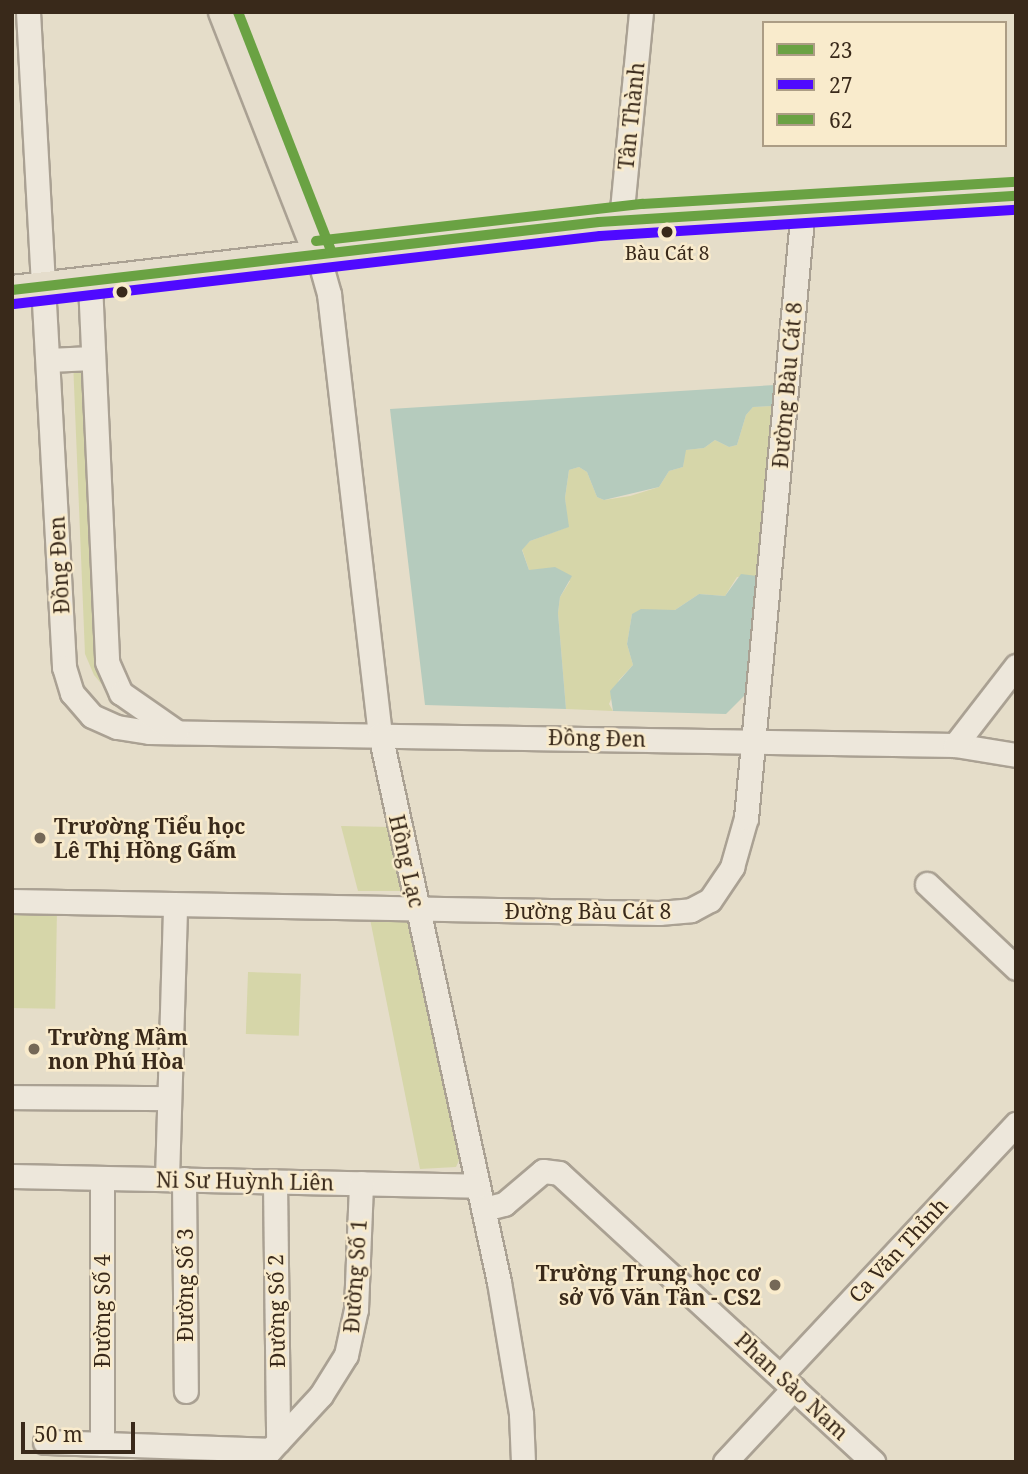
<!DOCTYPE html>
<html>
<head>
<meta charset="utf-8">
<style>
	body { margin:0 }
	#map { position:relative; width:1028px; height:1474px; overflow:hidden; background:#e5ddc9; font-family:"Noto Serif",serif }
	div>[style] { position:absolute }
	.green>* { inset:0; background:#d6d6a9; transform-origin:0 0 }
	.water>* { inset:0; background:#b5cbbd }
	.roads { filter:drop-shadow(2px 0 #aaa193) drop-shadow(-2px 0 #aaa193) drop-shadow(0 2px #aaa193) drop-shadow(0 -2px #aaa193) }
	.minor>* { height:23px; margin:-11.5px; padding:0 11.5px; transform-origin:11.5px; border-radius:11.5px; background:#ede7db }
	.major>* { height:28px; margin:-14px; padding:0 14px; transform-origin:14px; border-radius:14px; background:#e5ddcc }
	.bus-1>* { height:10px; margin:-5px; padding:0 5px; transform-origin:5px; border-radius:5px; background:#6aa243 }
	.bus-2>* { height:10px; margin:-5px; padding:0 5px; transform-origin:5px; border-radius:5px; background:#4f0aff }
	.bus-3>* { height:10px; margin:-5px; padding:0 5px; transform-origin:5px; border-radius:5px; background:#6aa243 }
	.dots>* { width:19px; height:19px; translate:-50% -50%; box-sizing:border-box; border:4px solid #f9ebcc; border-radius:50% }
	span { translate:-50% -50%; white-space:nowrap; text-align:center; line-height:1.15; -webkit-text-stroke:5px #f9ebcc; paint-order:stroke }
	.bus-label { font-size:19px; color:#39291a }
	.street-label { font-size:21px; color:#39291a }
	.poi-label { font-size:21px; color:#39291a; font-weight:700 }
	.left { translate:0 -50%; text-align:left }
	.right { translate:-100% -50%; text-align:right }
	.frame { position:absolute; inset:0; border:14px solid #39291a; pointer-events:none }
	.legend { position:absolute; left:762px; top:21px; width:245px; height:126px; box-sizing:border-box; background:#f9ebcc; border:2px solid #ac9d85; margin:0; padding:9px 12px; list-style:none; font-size:21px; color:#39291a }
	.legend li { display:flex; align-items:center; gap:14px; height:35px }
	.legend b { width:35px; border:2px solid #ac9d85 }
	.scale { position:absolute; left:21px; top:1422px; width:114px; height:32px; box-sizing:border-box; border:4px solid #39291a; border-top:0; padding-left:9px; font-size:21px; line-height:24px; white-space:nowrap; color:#39291a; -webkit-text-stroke:5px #f9ebcc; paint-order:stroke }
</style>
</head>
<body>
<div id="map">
	<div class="green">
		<div style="clip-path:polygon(73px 361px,88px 361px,109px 693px,94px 675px,85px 654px)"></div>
		<div style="clip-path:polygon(773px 406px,757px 576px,737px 577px,725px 596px,699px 594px,675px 610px,632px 614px,627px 644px,633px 665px,619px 680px,609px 704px,613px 711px,566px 709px,558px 613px,560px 597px,570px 581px,529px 570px,522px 549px,530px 541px,568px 527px,565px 498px,569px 470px,579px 467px,587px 472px,597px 497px,604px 500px,630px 496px,659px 487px,669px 471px,683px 467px,685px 450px,704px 448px,715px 440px,729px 447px,737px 445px,746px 415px,753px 407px)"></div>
		<div style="clip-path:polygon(341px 826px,391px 827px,402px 891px,358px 891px)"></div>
		<div style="left:12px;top:909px;width:45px;height:99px;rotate:1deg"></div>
		<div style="clip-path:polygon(369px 914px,414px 920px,461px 1156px,456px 1167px,420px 1169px)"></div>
		<div style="left:248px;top:972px;width:53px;height:62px;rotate:2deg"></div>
	</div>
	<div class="water">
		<div style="clip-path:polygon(775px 385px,773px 406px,753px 407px,746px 415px,737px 445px,729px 447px,715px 440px,704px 448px,686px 450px,683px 467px,669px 471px,659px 487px,604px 500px,597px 497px,587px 472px,579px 467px,569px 470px,565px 498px,569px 527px,530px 541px,522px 550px,529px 570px,555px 567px,572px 576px,560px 597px,558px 613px,566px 709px,425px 705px,390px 409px)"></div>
		<div style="clip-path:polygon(741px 574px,757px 576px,746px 694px,726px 714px,613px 711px,610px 691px,633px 665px,627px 644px,632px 614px,641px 609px,675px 610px,699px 594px,725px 596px)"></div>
	</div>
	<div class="roads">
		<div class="minor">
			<div style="left:28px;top:12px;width:656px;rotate:86.85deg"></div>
			<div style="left:64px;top:667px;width:27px;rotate:73deg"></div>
			<div style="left:72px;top:693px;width:30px;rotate:49deg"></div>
			<div style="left:92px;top:716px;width:27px;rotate:24deg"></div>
			<div style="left:117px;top:727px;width:32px;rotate:9deg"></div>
			<div style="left:149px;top:732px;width:806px;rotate:0.92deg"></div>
			<div style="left:955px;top:745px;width:62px;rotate:9.3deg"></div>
			<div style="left:621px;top:220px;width:209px;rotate:-84.5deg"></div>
			<div style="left:318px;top:255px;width:41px;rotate:74.2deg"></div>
			<div style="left:329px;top:294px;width:443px;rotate:83.4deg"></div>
			<div style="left:380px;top:734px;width:561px;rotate:77.75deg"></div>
			<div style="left:499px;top:1282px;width:134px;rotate:80.5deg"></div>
			<div style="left:521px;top:1414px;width:48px;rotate:87.6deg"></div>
			<div style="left:90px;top:283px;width:379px;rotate:87.4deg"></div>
			<div style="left:107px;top:662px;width:34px;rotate:66deg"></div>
			<div style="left:121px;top:693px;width:68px;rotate:34.9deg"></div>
			<div style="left:48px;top:360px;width:45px;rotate:-2.5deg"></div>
			<div style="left:955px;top:745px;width:100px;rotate:-52.3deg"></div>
			<div style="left:927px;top:884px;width:122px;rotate:43.3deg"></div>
			<div style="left:12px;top:901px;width:647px;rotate:1.06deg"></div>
			<div style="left:659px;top:913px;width:32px;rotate:-5deg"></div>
			<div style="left:691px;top:910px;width:21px;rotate:-28deg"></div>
			<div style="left:710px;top:900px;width:40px;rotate:-56deg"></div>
			<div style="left:732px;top:867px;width:51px;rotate:-74.1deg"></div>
			<div style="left:746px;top:818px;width:613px;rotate:-84.66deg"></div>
			<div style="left:12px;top:1097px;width:157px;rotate:0.4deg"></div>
			<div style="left:12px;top:1176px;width:466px;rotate:1.2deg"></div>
			<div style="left:102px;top:1178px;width:266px;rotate:90deg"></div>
			<div style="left:167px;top:1179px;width:274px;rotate:-88.3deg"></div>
			<div style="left:184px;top:1179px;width:212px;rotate:89.5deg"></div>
			<div style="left:275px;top:1182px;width:259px;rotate:89.3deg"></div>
			<div style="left:484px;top:1209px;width:21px;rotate:-14deg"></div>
			<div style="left:504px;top:1204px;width:51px;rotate:-40.2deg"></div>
			<div style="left:543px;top:1171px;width:16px;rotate:7deg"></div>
			<div style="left:559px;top:1173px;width:427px;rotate:42.6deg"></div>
			<div style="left:781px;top:1375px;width:344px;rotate:-46.9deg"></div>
			<div style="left:45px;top:1442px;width:225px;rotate:2deg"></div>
			<div style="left:259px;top:1462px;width:91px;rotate:-47.2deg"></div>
			<div style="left:321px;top:1395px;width:47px;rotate:-58deg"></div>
			<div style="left:346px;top:1355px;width:47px;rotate:-77.7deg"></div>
			<div style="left:356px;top:1309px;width:126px;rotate:-87.7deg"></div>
			<div style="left:725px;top:1462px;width:101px;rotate:-47deg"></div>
		</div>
		<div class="major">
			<div style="left:223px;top:12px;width:261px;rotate:68.6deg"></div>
			<div style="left:12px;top:290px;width:591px;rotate:-6.61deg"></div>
			<div style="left:599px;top:222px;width:418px;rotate:-3.6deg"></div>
		</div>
	</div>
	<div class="bus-1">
		<div style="left:12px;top:290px;width:591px;rotate:-6.61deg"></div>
		<div style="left:599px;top:222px;width:418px;rotate:-3.6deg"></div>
	</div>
	<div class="bus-2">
		<div style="left:14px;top:304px;width:590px;rotate:-6.62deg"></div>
		<div style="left:600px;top:236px;width:417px;rotate:-3.6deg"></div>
	</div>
	<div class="bus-3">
		<div style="left:238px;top:12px;width:256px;rotate:68.7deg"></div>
		<div style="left:316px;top:241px;width:329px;rotate:-6.5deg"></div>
		<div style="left:643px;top:204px;width:373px;rotate:-3.4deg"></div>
	</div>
	<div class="dots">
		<div style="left:667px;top:232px;background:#39291a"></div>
		<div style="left:122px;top:292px;background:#39291a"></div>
		<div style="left:40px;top:838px;background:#756857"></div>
		<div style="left:34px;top:1049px;background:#756857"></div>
		<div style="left:775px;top:1285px;background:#756857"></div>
	</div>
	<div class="bus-label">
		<span style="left:667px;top:254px">Bàu Cát 8</span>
	</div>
	<div class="street-label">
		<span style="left:631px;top:116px;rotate:-84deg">Tân Thành</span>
		<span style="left:787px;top:385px;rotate:-85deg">Đường Bàu Cát 8</span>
		<span style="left:59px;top:565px;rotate:-93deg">Đồng Đen</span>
		<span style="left:597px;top:738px;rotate:1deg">Đồng Đen</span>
		<span style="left:407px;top:861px;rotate:77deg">Hồng Lạc</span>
		<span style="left:588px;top:911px">Đường Bàu Cát 8</span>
		<span style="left:245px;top:1181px;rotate:1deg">Ni Sư Huỳnh Liên</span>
		<span style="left:898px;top:1250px;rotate:-47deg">Ca Văn Thỉnh</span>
		<span style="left:355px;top:1276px;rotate:-86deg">Đường Số 1</span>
		<span style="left:185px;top:1285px;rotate:-90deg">Đường Số 3</span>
		<span style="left:102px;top:1311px;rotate:-90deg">Đường Số 4</span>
		<span style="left:276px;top:1311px;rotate:-91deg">Đường Số 2</span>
		<span style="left:792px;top:1386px;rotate:43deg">Phan Sào Nam</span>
	</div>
	<div class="poi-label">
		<span class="left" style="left:54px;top:838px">Trươờng Tiểu học<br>Lê Thị Hồng Gấm</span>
		<span class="left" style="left:48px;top:1049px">Trường Mầm<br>non Phú Hòa</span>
		<span class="right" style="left:761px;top:1285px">Trường Trung học cơ<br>sở Võ Văn Tần - CS2</span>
	</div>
	<div class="frame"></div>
	<ul class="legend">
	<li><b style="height:9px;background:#6aa243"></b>23</li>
	<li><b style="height:9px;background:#4f0aff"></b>27</li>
	<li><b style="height:9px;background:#6aa243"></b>62</li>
	</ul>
	<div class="scale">50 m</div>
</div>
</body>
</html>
